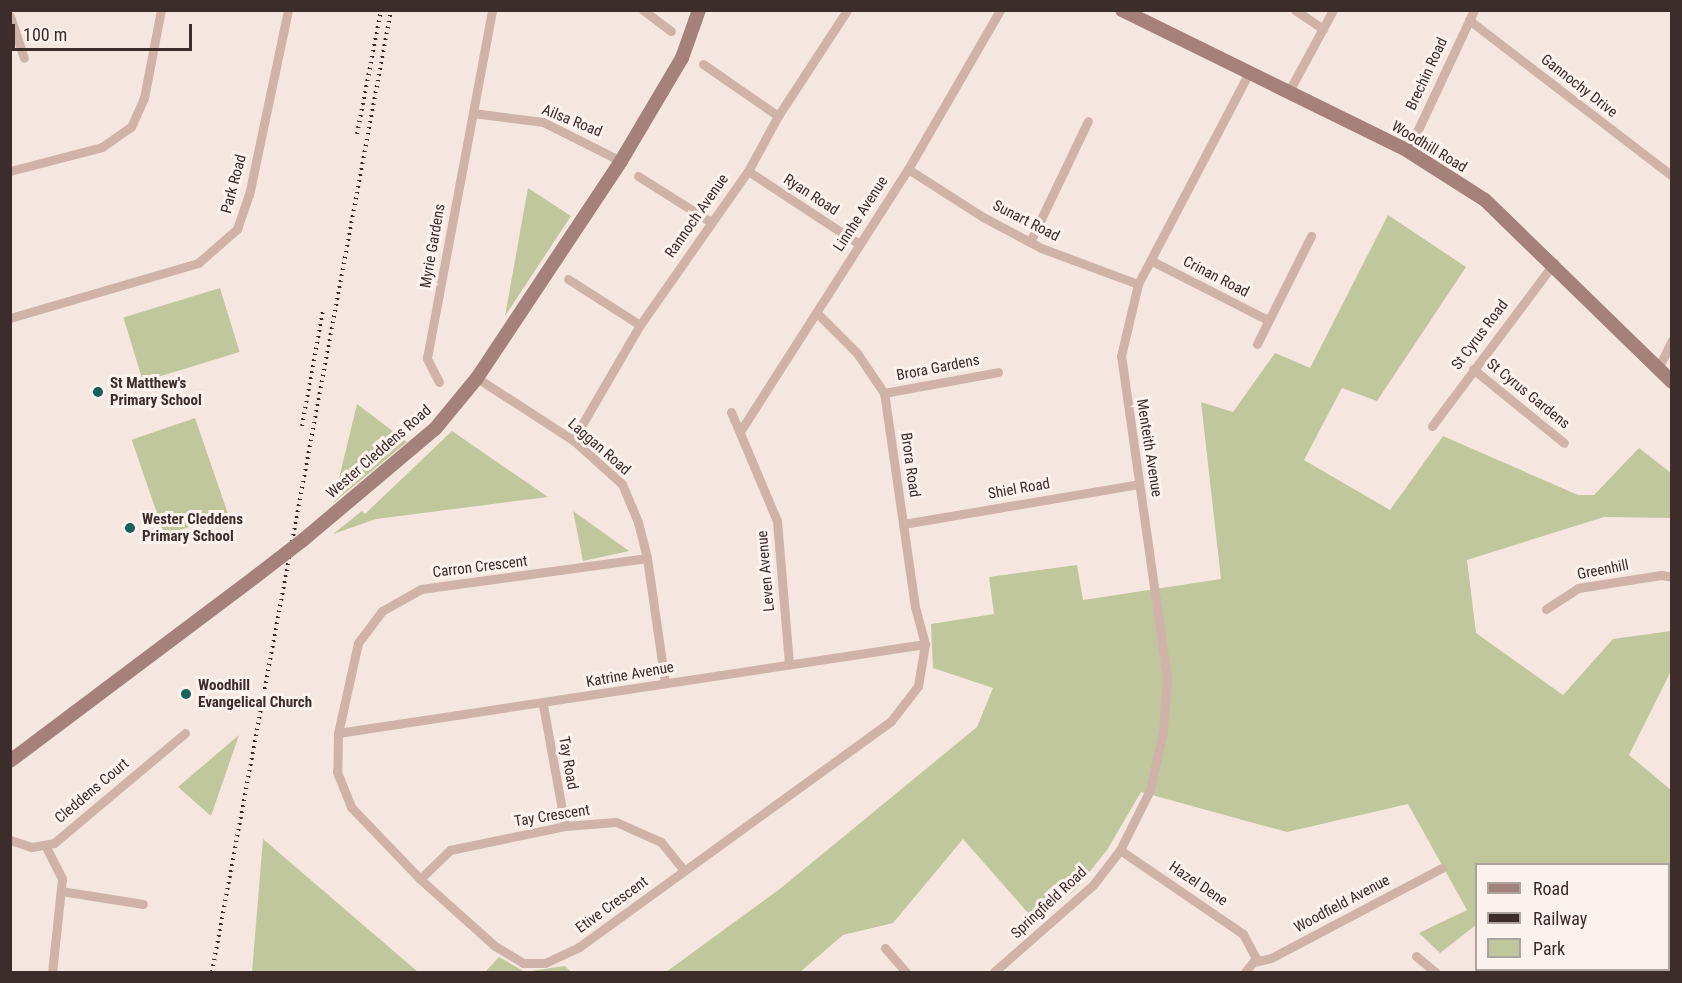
<!DOCTYPE html>
<html>
<head>
<meta charset="utf-8">
<style>
	body { margin:0 }
	#map { position:relative; width:1682px; height:983px; overflow:hidden; background:#f5e7df; font-family:"Roboto Condensed",sans-serif }
	div>[style] { position:absolute }
	.green>* { inset:0; background:#c1c79d; transform-origin:0 0 }
	.street>* { height:9px; margin:-4.5px; padding:0 4.5px; transform-origin:4.5px; border-radius:4.5px; background:#cfb3a9 }
	.secondary>* { height:14px; margin:-7px; padding:0 7px; transform-origin:7px; border-radius:7px; background:#a4817a }
	.rail>* { height:4px; margin-top:-2px; transform-origin:0; background:repeating-linear-gradient(90deg,#3c2c2a 0 1.5px,transparent 0 6px) }
	.secondary-bridge>* { height:14px; margin:-7px; padding:0 7px; transform-origin:7px; border-radius:7px; background:#a4817a }
	.dots>* { width:16px; height:16px; translate:-50% -50%; box-sizing:border-box; border:3px solid #fcf2ed; border-radius:50% }
	span { translate:-50% -50%; white-space:nowrap; text-align:center; line-height:1.15; -webkit-text-stroke:6px #fcf2ed; paint-order:stroke }
	.street-label { font-size:15px; color:#3c2c2a }
	.poi-label { font-size:15px; color:#3c2c2a; font-weight:700 }
	.left { translate:0 -50%; text-align:left }
	.frame { position:absolute; inset:0; border:12px solid #3c2c2a; pointer-events:none }
	.legend { position:absolute; left:1475px; top:863px; width:195px; height:108px; box-sizing:border-box; background:#fcf2ed; border:2px solid #afa39f; margin:0; padding:8px 10px; list-style:none; font-size:18px; color:#3c2c2a }
	.legend li { display:flex; align-items:center; gap:12px; height:30px }
	.legend b { width:30px; border:2px solid #afa39f }
	.scale { position:absolute; left:12px; top:24px; width:180px; height:27px; box-sizing:border-box; border:3px solid #3c2c2a; border-top:0; padding-left:8px; font-size:18px; line-height:21px; white-space:nowrap; color:#3c2c2a; -webkit-text-stroke:4px #fcf2ed; paint-order:stroke }
</style>
</head>
<body>
<div id="map">
	<div class="green">
		<div style="clip-path:polygon(528px 188px,571px 216px,505px 316px)"></div>
		<div style="clip-path:polygon(1388px 215px,1466px 267px,1377px 401px,1342px 388px,1304px 460px,1390px 510px,1443px 436px,1578px 495px,1594px 495px,1639px 448px,1671px 473px,1671px 518px,1604px 517px,1467px 560px,1476px 633px,1563px 695px,1613px 639px,1671px 631px,1671px 671px,1629px 755px,1671px 790px,1671px 972px,1614px 972px,1668px 970px,1668px 864px,1476px 864px,1476px 925px,1440px 953px,1419px 933px,1467px 910px,1408px 804px,1287px 832px,1141px 792px,1107px 850px,1075px 890px,1036px 922px,963px 839px,893px 923px,843px 935px,800px 972px,666px 972px,781px 888px,977px 727px,993px 688px,933px 668px,931px 624px,994px 614px,989px 577px,1077px 565px,1083px 600px,1221px 579px,1201px 402px,1233px 412px,1275px 353px,1310px 368px)"></div>
		<div style="left:220px;top:288px;width:67px;height:101px;rotate:73deg"></div>
		<div style="clip-path:polygon(357px 404px,407px 442px,333px 503px)"></div>
		<div style="left:195px;top:418px;width:101px;height:67px;rotate:71deg"></div>
		<div style="clip-path:polygon(452px 431px,548px 497px,376px 519px,333px 534px,362px 511px,365px 514px)"></div>
		<div style="clip-path:polygon(573px 511px,629px 551px,583px 561px)"></div>
		<div style="clip-path:polygon(239px 735px,211px 816px,178px 787px)"></div>
		<div style="clip-path:polygon(263px 839px,418px 972px,252px 972px)"></div>
		<div style="clip-path:polygon(499px 957px,525px 972px,565px 966px,571px 972px,485px 972px)"></div>
	</div>
	<div class="street">
		<div style="left:643px;top:10px;width:35px;rotate:37deg"></div>
		<div style="left:1295px;top:10px;width:34px;rotate:34deg"></div>
		<div style="left:10px;top:16px;width:44px;rotate:71.6deg"></div>
		<div style="left:1469px;top:20px;width:256px;rotate:37.5deg"></div>
		<div style="left:703px;top:64px;width:91px;rotate:34.7deg"></div>
		<div style="left:1289px;top:91px;width:92px;rotate:-61.5deg"></div>
		<div style="left:473px;top:113px;width:71px;rotate:7.3deg"></div>
		<div style="left:543px;top:122px;width:87px;rotate:26.6deg"></div>
		<div style="left:1408px;top:151px;width:156px;rotate:-64.9deg"></div>
		<div style="left:908px;top:169px;width:89px;rotate:32.6deg"></div>
		<div style="left:983px;top:217px;width:66px;rotate:28.1deg"></div>
		<div style="left:1041px;top:248px;width:103px;rotate:20.4deg"></div>
		<div style="left:10px;top:171px;width:95px;rotate:-14.6deg"></div>
		<div style="left:102px;top:147px;width:35px;rotate:-35deg"></div>
		<div style="left:131px;top:127px;width:32px;rotate:-66deg"></div>
		<div style="left:144px;top:98px;width:90px;rotate:-79.1deg"></div>
		<div style="left:748px;top:171px;width:133px;rotate:33.3deg"></div>
		<div style="left:638px;top:176px;width:86px;rotate:32.2deg"></div>
		<div style="left:1030px;top:242px;width:134px;rotate:-64.4deg"></div>
		<div style="left:1152px;top:261px;width:130px;rotate:27deg"></div>
		<div style="left:568px;top:279px;width:85px;rotate:32.6deg"></div>
		<div style="left:10px;top:318px;width:196px;rotate:-16.3deg"></div>
		<div style="left:198px;top:263px;width:52px;rotate:-41.1deg"></div>
		<div style="left:237px;top:229px;width:36px;rotate:-71deg"></div>
		<div style="left:249px;top:195px;width:189px;rotate:-78.1deg"></div>
		<div style="left:1257px;top:344px;width:121px;rotate:-63.4deg"></div>
		<div style="left:1473px;top:369px;width:117px;rotate:39.1deg"></div>
		<div style="left:1658px;top:369px;width:32px;rotate:-64deg"></div>
		<div style="left:477px;top:378px;width:114px;rotate:32.9deg"></div>
		<div style="left:573px;top:440px;width:66px;rotate:41.9deg"></div>
		<div style="left:622px;top:484px;width:41px;rotate:67.2deg"></div>
		<div style="left:638px;top:522px;width:37px;rotate:76deg"></div>
		<div style="left:647px;top:558px;width:126px;rotate:81.8deg"></div>
		<div style="left:439px;top:382px;width:27px;rotate:-117deg"></div>
		<div style="left:427px;top:358px;width:354px;rotate:-79.4deg"></div>
		<div style="left:884px;top:393px;width:116px;rotate:-10.4deg"></div>
		<div style="left:731px;top:412px;width:118px;rotate:67.1deg"></div>
		<div style="left:777px;top:521px;width:144px;rotate:85.2deg"></div>
		<div style="left:1432px;top:426px;width:204px;rotate:-53.2deg"></div>
		<div style="left:741px;top:430px;width:310px;rotate:-57.4deg"></div>
		<div style="left:908px;top:169px;width:184px;rotate:-59.9deg"></div>
		<div style="left:573px;top:440px;width:133px;rotate:-59.8deg"></div>
		<div style="left:640px;top:325px;width:188px;rotate:-55deg"></div>
		<div style="left:748px;top:171px;width:63px;rotate:-61.4deg"></div>
		<div style="left:778px;top:116px;width:126px;rotate:-56.9deg"></div>
		<div style="left:903px;top:524px;width:239px;rotate:-9.6deg"></div>
		<div style="left:647px;top:558px;width:228px;rotate:172.2deg"></div>
		<div style="left:421px;top:589px;width:45px;rotate:150.6deg"></div>
		<div style="left:382px;top:611px;width:40px;rotate:127deg"></div>
		<div style="left:358px;top:643px;width:92px;rotate:102.5deg"></div>
		<div style="left:338px;top:733px;width:39px;rotate:91deg"></div>
		<div style="left:337px;top:772px;width:38px;rotate:68deg"></div>
		<div style="left:351px;top:807px;width:100px;rotate:46.2deg"></div>
		<div style="left:420px;top:879px;width:101px;rotate:41.8deg"></div>
		<div style="left:495px;top:946px;width:33px;rotate:31deg"></div>
		<div style="left:523px;top:963px;width:22px"></div>
		<div style="left:545px;top:963px;width:38px;rotate:-25deg"></div>
		<div style="left:579px;top:947px;width:385px;rotate:-35.9deg"></div>
		<div style="left:891px;top:721px;width:44px;rotate:-52.4deg"></div>
		<div style="left:918px;top:686px;width:43px;rotate:-80.5deg"></div>
		<div style="left:925px;top:644px;width:38px;rotate:-105deg"></div>
		<div style="left:915px;top:607px;width:216px;rotate:-98.2deg"></div>
		<div style="left:884px;top:393px;width:48px;rotate:-124deg"></div>
		<div style="left:857px;top:353px;width:57px;rotate:-135deg"></div>
		<div style="left:1546px;top:609px;width:38px;rotate:-33deg"></div>
		<div style="left:1578px;top:588px;width:84px;rotate:-8.9deg"></div>
		<div style="left:1661px;top:575px;width:11px;rotate:10deg"></div>
		<div style="left:543px;top:705px;width:123px;rotate:79.7deg"></div>
		<div style="left:338px;top:733px;width:594px;rotate:-8.62deg"></div>
		<div style="left:10px;top:840px;width:23px;rotate:18deg"></div>
		<div style="left:32px;top:847px;width:22px;rotate:-10deg"></div>
		<div style="left:54px;top:843px;width:171px;rotate:-40deg"></div>
		<div style="left:45px;top:845px;width:38px;rotate:63deg"></div>
		<div style="left:62px;top:879px;width:94px;rotate:96.1deg"></div>
		<div style="left:1120px;top:850px;width:149px;rotate:34.3deg"></div>
		<div style="left:1243px;top:934px;width:27px;rotate:62deg"></div>
		<div style="left:1256px;top:958px;width:18px;rotate:128deg"></div>
		<div style="left:420px;top:879px;width:42px;rotate:-44deg"></div>
		<div style="left:450px;top:850px;width:117px;rotate:-11.8deg"></div>
		<div style="left:565px;top:826px;width:51px;rotate:-4.5deg"></div>
		<div style="left:616px;top:822px;width:49px;rotate:24deg"></div>
		<div style="left:661px;top:842px;width:36px;rotate:51deg"></div>
		<div style="left:61px;top:891px;width:83px;rotate:9deg"></div>
		<div style="left:885px;top:948px;width:32px;rotate:49deg"></div>
		<div style="left:1416px;top:956px;width:25px;rotate:40deg"></div>
		<div style="left:1254px;top:962px;width:17px;rotate:-13deg"></div>
		<div style="left:1271px;top:958px;width:193px;rotate:-27.8deg"></div>
		<div style="left:994px;top:972px;width:132px;rotate:-41.3deg"></div>
		<div style="left:1093px;top:885px;width:44px;rotate:-52.4deg"></div>
		<div style="left:1120px;top:850px;width:67px;rotate:-63.4deg"></div>
		<div style="left:1150px;top:790px;width:60px;rotate:-77.6deg"></div>
		<div style="left:1163px;top:731px;width:53px;rotate:-85.7deg"></div>
		<div style="left:1167px;top:678px;width:325px;rotate:-98.1deg"></div>
		<div style="left:1121px;top:356px;width:74px;rotate:-76.7deg"></div>
		<div style="left:1138px;top:284px;width:241px;rotate:-62.3deg"></div>
	</div>
	<div class="secondary">
		<div style="left:1122px;top:10px;width:319px;rotate:26.2deg"></div>
		<div style="left:1408px;top:151px;width:91px;rotate:32.5deg"></div>
		<div style="left:1485px;top:200px;width:261px;rotate:44.2deg"></div>
		<div style="left:303px;top:540px;width:172px;rotate:-40.1deg"></div>
		<div style="left:435px;top:429px;width:66px;rotate:-50.5deg"></div>
		<div style="left:477px;top:378px;width:260px;rotate:-56.4deg"></div>
		<div style="left:621px;top:161px;width:120px;rotate:-59.4deg"></div>
		<div style="left:682px;top:58px;width:51px;rotate:-70.5deg"></div>
		<div style="left:10px;top:761px;width:306px;rotate:-36.9deg"></div>
	</div>
	<div class="rail">
		<div style="left:357px;top:134px;width:126px;rotate:-79deg"></div>
		<div style="left:302px;top:426px;width:117px;rotate:-79.7deg"></div>
		<div style="left:212px;top:972px;width:979px;rotate:-79.46deg"></div>
	</div>
	<div class="secondary-bridge">
		<div style="left:255px;top:577px;width:61px;rotate:-37.6deg"></div>
	</div>
	<div class="dots">
		<div style="left:98px;top:392px;background:#1a6259"></div>
		<div style="left:130px;top:528px;background:#1a6259"></div>
		<div style="left:186px;top:694px;background:#1a6259"></div>
	</div>
	<div class="street-label">
		<span style="left:1427px;top:74px;rotate:-65deg">Brechin Road</span>
		<span style="left:1579px;top:86px;rotate:38deg">Gannochy Drive</span>
		<span style="left:572px;top:121px;rotate:22deg">Ailsa Road</span>
		<span style="left:1429px;top:147px;rotate:31deg">Woodhill Road</span>
		<span style="left:234px;top:184px;rotate:-75deg">Park Road</span>
		<span style="left:811px;top:195px;rotate:33deg">Ryan Road</span>
		<span style="left:861px;top:214px;rotate:-57deg">Linnhe Avenue</span>
		<span style="left:697px;top:216px;rotate:-55deg">Rannoch Avenue</span>
		<span style="left:1026px;top:221px;rotate:27deg">Sunart Road</span>
		<span style="left:433px;top:246px;rotate:-80deg">Myrie Gardens</span>
		<span style="left:1216px;top:277px;rotate:27deg">Crinan Road</span>
		<span style="left:1480px;top:335px;rotate:-53deg">St Cyrus Road</span>
		<span style="left:938px;top:368px;rotate:-11deg">Brora Gardens</span>
		<span style="left:1528px;top:394px;rotate:39deg">St Cyrus Gardens</span>
		<span style="left:599px;top:447px;rotate:41deg">Laggan Road</span>
		<span style="left:1149px;top:448px;rotate:81deg">Menteith Avenue</span>
		<span style="left:379px;top:452px;rotate:-41deg">Wester Cleddens Road</span>
		<span style="left:910px;top:465px;rotate:82deg">Brora Road</span>
		<span style="left:1019px;top:489px;rotate:-10deg">Shiel Road</span>
		<span style="left:480px;top:567px;rotate:-7deg">Carron Crescent</span>
		<span style="left:1603px;top:570px;rotate:-11deg">Greenhill</span>
		<span style="left:766px;top:571px;rotate:-95deg">Leven Avenue</span>
		<span style="left:630px;top:675px;rotate:-10deg">Katrine Avenue</span>
		<span style="left:568px;top:763px;rotate:80deg">Tay Road</span>
		<span style="left:92px;top:791px;rotate:-40deg">Cleddens Court</span>
		<span style="left:552px;top:816px;rotate:-9deg">Tay Crescent</span>
		<span style="left:1198px;top:884px;rotate:34deg">Hazel Dene</span>
		<span style="left:1049px;top:903px;rotate:-43deg">Springfield Road</span>
		<span style="left:1342px;top:904px;rotate:-28deg">Woodfield Avenue</span>
		<span style="left:612px;top:905px;rotate:-36deg">Etive Crescent</span>
	</div>
	<div class="poi-label">
		<span class="left" style="left:110px;top:392px">St Matthew's<br>Primary School</span>
		<span class="left" style="left:142px;top:528px">Wester Cleddens<br>Primary School</span>
		<span class="left" style="left:198px;top:694px">Woodhill<br>Evangelical Church</span>
	</div>
	<div class="frame"></div>
	<ul class="legend">
	<li><b style="height:8px;background:#a4817a"></b>Road</li>
	<li><b style="height:8px;background:#3c2c2a"></b>Railway</li>
	<li><b style="height:16px;background:#c1c79d"></b>Park</li>
	</ul>
	<div class="scale">100 m</div>
</div>
</body>
</html>
